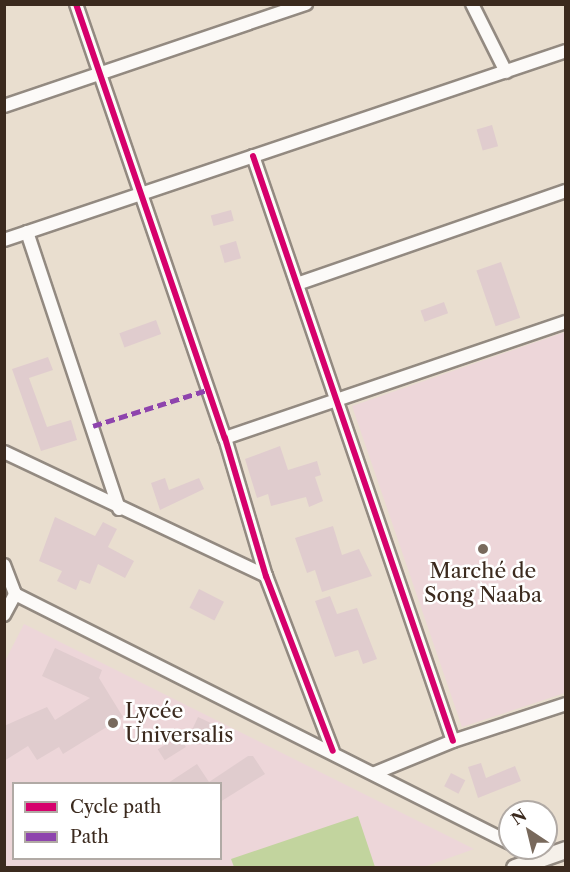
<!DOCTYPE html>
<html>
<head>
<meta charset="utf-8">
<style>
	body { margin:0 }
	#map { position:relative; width:570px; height:872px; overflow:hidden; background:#e9decf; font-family:"Libre Caslon Text",serif }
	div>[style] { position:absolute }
	.built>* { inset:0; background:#edd6d9 }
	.green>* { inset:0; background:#c2d49e }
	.building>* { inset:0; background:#e0ccce; transform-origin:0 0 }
	.roads { filter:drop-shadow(2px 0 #938a81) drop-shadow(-2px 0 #938a81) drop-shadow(0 2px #938a81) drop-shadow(0 -2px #938a81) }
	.minor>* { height:12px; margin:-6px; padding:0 6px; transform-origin:6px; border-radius:6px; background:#fcfaf8 }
	.secondary>* { height:16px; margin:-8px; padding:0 8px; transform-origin:8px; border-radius:8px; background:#f5f0e9 }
	.quiet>* { height:4.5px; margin-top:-2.25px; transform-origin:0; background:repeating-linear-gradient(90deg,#8e44ad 0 9px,transparent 0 13.5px) }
	.cycleway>* { height:6px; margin:-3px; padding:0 3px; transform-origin:3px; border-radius:3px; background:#d6006c }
	.dots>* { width:16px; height:16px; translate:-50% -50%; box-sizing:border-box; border:3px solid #fff; border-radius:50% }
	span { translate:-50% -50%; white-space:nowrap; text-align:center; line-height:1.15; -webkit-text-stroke:5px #fff; paint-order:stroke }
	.poi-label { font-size:21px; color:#3b2a1e }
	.left { translate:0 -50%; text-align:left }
	.frame { position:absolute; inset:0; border:6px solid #3b2a1e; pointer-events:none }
	.legend { position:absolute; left:12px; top:782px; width:210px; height:78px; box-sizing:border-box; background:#fff; border:2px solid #b1aaa5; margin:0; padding:8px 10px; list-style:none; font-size:18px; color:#3b2a1e }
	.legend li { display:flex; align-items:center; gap:12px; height:30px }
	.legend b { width:30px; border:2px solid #b1aaa5 }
	.north { position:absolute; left:498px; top:800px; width:60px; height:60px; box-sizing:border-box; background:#fff; border:2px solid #b1aaa5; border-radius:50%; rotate:325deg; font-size:16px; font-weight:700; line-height:24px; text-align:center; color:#3b2a1e }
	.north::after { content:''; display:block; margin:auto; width:21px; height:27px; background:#78695c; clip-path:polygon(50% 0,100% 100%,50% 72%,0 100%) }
</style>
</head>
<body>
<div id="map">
	<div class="built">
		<div style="clip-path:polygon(565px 332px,565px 693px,462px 727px,352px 406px)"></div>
		<div style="clip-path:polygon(evenodd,24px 624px,474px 849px,421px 868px,5px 867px,4px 663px,24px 624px,14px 784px,220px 784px,220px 858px,14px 858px,14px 784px)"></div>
	</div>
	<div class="green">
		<div style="clip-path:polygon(358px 816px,375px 867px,234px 867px,231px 859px)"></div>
	</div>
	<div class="building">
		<div style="left:492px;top:125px;width:22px;height:16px;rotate:74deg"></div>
		<div style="left:231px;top:210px;width:11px;height:21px;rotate:75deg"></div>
		<div style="left:236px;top:241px;width:18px;height:17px;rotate:74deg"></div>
		<div style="left:501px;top:262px;width:59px;height:26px;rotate:71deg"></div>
		<div style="left:444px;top:302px;width:12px;height:25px;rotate:70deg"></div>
		<div style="left:156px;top:320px;width:15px;height:39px;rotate:70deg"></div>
		<div style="clip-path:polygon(48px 357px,53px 370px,29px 378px,47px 427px,71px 420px,77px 440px,41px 451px,12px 369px)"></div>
		<div style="clip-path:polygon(280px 446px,288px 470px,317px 461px,321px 475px,315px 477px,323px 501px,309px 507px,306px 497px,271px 506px,268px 494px,257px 498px,245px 459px)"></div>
		<div style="clip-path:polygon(165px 478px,169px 490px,199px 478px,204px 489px,160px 510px,151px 483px)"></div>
		<div style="clip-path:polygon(55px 517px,95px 536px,103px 522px,117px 529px,108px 547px,134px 561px,125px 578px,98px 564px,90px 584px,80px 580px,76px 590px,57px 581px,62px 571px,39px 561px)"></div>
		<div style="clip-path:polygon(333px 526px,342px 555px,359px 549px,372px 576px,322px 592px,315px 570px,307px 573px,295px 538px)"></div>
		<div style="left:199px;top:589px;width:28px;height:21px;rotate:27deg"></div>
		<div style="clip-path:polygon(330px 596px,337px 614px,357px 608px,377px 659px,363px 664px,358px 650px,335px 657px,315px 601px)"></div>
		<div style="clip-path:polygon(55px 648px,102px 670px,99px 678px,123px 717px,63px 754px,59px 747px,37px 760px,28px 746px,4px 761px,4px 726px,47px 707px,55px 720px,90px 698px,42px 676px)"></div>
		<div style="left:198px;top:717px;width:19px;height:20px;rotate:25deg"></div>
		<div style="left:179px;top:736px;width:13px;height:25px;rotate:58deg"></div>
		<div style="clip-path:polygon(248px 756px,253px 756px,265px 774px,220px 802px,220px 783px,168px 783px,197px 764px,209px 782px)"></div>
		<div style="clip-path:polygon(481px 763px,486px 778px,515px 766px,521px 781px,478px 798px,468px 767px)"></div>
		<div style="left:451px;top:773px;width:16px;height:15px;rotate:27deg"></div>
	</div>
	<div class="roads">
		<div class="minor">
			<div style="left:76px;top:4px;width:459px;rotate:71.1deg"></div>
			<div style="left:225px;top:438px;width:144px;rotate:73.5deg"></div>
			<div style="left:266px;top:576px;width:187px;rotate:69.1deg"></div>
			<div style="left:472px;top:4px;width:76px;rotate:63.4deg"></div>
			<div style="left:4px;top:106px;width:319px;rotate:-18.7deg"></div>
			<div style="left:253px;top:156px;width:618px;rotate:71.13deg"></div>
			<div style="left:27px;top:232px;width:292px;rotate:71.6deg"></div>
			<div style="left:4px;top:240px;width:593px;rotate:-18.59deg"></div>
			<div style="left:297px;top:284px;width:285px;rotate:-19.1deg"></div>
			<div style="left:225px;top:438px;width:360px;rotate:-18.8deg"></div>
			<div style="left:4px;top:452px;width:290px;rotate:25.3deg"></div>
			<div style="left:4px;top:565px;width:31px;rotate:69deg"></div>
			<div style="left:15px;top:594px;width:554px;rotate:26.7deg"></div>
			<div style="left:4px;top:615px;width:24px;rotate:-62deg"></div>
			<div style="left:375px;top:773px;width:84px;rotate:-22.3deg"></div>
			<div style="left:453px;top:741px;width:119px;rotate:-18.1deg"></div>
			<div style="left:519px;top:848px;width:24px;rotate:28deg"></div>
			<div style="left:540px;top:859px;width:4px;rotate:117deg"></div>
		</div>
		<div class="secondary">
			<div style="left:515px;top:868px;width:54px;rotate:-19.4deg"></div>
		</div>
	</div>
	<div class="quiet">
		<div style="left:93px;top:426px;width:120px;rotate:-17.5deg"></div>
	</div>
	<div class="cycleway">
		<div style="left:76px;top:4px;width:459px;rotate:71.1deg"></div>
		<div style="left:225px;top:438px;width:144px;rotate:73.5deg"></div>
		<div style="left:266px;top:576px;width:187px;rotate:69.1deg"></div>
		<div style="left:253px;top:156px;width:618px;rotate:71.13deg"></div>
	</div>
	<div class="dots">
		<div style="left:483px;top:549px;background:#78695c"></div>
		<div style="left:113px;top:723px;background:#78695c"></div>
	</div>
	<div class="poi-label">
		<span style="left:483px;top:583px">Marché de<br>Song Naaba</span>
		<span class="left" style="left:125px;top:723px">Lycée<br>Universalis</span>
	</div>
	<div class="frame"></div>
	<ul class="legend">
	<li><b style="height:8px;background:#d6006c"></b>Cycle path</li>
	<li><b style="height:8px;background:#8e44ad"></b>Path</li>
	</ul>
	<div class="north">N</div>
</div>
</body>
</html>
